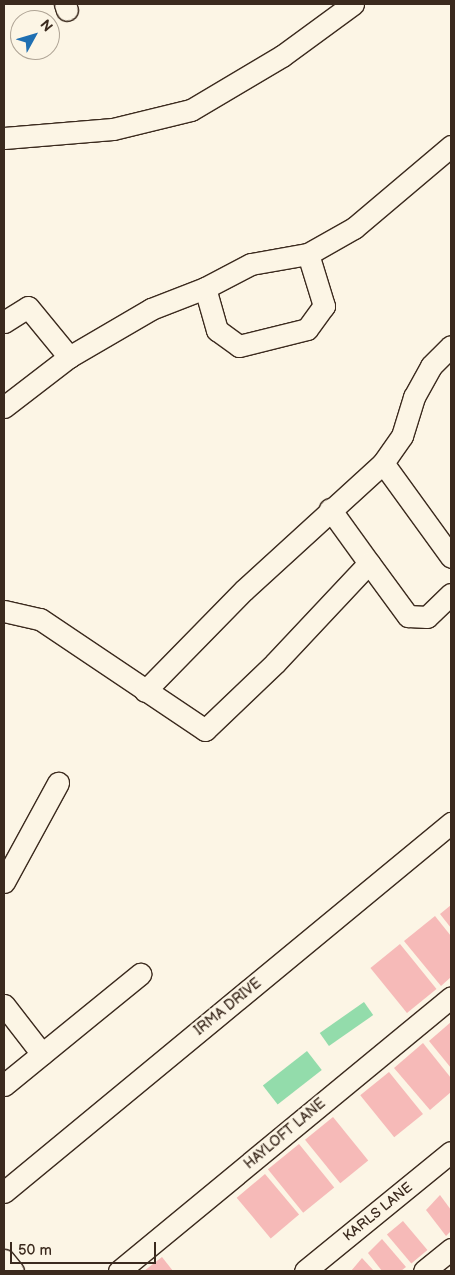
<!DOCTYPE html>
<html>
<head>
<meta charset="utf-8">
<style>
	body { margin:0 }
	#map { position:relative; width:455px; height:1275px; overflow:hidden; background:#fcf5e5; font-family:"Balsamiq Sans",sans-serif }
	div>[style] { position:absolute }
	.green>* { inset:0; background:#93dcab; transform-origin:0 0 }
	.building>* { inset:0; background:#f6bab8; transform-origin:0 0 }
	.roads { filter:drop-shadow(1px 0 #3b2a1e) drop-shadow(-1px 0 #3b2a1e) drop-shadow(0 1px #3b2a1e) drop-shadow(0 -1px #3b2a1e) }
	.minor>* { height:21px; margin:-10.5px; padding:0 10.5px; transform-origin:10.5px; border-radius:10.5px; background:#fcf5e5 }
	span { translate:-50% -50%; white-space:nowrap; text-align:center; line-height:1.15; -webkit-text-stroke:4.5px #fcf5e5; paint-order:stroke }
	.street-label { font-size:14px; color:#3b2a1e }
	.frame { position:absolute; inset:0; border:5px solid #3b2a1e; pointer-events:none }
	.north { position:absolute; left:10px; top:10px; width:50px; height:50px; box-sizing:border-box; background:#fcf5e5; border:1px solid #afa495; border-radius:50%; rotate:51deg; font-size:14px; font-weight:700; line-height:20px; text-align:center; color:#3b2a1e }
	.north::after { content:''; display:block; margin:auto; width:18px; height:22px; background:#1f6fb2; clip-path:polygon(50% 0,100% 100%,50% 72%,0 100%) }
	.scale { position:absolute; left:10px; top:1242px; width:146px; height:22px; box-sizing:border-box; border:2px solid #3b2a1e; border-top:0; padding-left:6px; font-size:15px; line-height:18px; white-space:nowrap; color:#3b2a1e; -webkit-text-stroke:4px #fcf5e5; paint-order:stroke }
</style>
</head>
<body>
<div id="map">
	<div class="green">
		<div style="left:364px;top:1002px;width:16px;height:54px;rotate:55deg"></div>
		<div style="left:307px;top:1051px;width:24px;height:56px;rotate:52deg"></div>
	</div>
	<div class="building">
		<div style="clip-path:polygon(451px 905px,451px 928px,440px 914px)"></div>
		<div style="clip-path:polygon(435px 916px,451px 936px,451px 977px,441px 986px,404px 941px)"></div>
		<div style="left:400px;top:944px;width:58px;height:38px;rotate:51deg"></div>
		<div style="clip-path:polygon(451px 1022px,451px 1068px,429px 1041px)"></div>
		<div style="clip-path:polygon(423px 1043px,451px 1078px,451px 1092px,430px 1110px,394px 1068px)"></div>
		<div style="left:389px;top:1072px;width:54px;height:37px;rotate:51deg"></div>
		<div style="left:333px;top:1117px;width:56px;height:36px;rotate:51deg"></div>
		<div style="left:299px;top:1144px;width:56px;height:40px;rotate:51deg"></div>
		<div style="left:265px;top:1174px;width:53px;height:37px;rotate:50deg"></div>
		<div style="clip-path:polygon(440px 1195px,451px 1210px,451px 1231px,446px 1236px,426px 1210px)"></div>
		<div style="left:403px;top:1221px;width:38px;height:21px;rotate:50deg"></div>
		<div style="clip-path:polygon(382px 1239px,406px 1267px,401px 1271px,382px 1271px,368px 1253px)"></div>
		<div style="clip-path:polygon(162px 1257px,173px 1271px,144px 1271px)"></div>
		<div style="clip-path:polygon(362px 1258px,374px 1271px,351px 1271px)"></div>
	</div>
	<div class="roads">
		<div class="minor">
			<div style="left:65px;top:4px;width:6px;rotate:72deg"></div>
			<div style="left:4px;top:138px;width:109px;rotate:-4.7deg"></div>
			<div style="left:113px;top:129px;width:80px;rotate:-13.7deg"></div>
			<div style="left:191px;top:110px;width:106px;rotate:-30.7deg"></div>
			<div style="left:282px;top:56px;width:88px;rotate:-36.2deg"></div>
			<div style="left:205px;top:288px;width:44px;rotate:74.1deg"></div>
			<div style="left:217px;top:330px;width:27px;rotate:36deg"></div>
			<div style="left:239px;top:346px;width:70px;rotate:-14deg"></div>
			<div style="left:307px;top:329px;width:29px;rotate:-54deg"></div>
			<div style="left:324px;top:306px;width:54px;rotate:-107.1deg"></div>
			<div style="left:4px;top:322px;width:28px;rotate:-32deg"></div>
			<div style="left:28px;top:307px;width:65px;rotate:50.6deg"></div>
			<div style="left:4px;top:407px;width:82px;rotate:-37.6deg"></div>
			<div style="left:69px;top:357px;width:95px;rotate:-30.3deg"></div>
			<div style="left:151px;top:309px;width:58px;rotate:-21.3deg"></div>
			<div style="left:205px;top:288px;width:52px;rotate:-27.6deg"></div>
			<div style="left:251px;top:264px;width:58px;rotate:-10deg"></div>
			<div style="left:308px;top:254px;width:53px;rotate:-29.5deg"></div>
			<div style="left:354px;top:228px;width:127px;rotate:-40.2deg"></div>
			<div style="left:383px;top:463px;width:33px;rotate:-55deg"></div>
			<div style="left:402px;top:436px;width:41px;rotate:-72.9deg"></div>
			<div style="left:414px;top:397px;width:35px;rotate:-61deg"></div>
			<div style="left:431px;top:366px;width:28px;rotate:-45deg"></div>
			<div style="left:330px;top:509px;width:67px;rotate:54.2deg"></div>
			<div style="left:4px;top:611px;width:37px;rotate:13deg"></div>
			<div style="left:40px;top:619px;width:199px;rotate:33.9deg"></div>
			<div style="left:205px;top:730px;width:97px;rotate:-43.7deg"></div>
			<div style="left:275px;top:663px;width:137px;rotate:-46.8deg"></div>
			<div style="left:369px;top:563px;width:66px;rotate:53.7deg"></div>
			<div style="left:408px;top:616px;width:19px;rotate:3deg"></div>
			<div style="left:427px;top:617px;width:33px;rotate:-44deg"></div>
			<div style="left:145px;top:691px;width:141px;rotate:-45.6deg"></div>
			<div style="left:244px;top:590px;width:188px;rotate:-42.4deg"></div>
			<div style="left:383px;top:463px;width:116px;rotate:54.1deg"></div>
			<div style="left:4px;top:882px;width:113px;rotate:-61.4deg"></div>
			<div style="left:4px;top:1005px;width:62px;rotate:52.2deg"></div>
			<div style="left:4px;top:1085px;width:176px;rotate:-39.2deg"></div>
			<div style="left:4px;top:1192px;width:580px;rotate:-39.54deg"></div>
			<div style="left:4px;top:1260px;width:14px;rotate:51deg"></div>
			<div style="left:119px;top:1271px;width:430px;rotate:-39.5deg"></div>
			<div style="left:305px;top:1271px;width:188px;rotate:-39.2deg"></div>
			<div style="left:424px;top:1271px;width:35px;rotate:-39deg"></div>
		</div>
	</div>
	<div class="street-label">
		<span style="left:228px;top:1007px;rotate:-39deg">IRMA DRIVE</span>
		<span style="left:285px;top:1134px;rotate:-40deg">HAYLOFT LANE</span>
		<span style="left:378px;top:1212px;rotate:-39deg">KARLS LANE</span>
	</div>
	<div class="frame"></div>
	<div class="north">N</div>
	<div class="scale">50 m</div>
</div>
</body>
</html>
